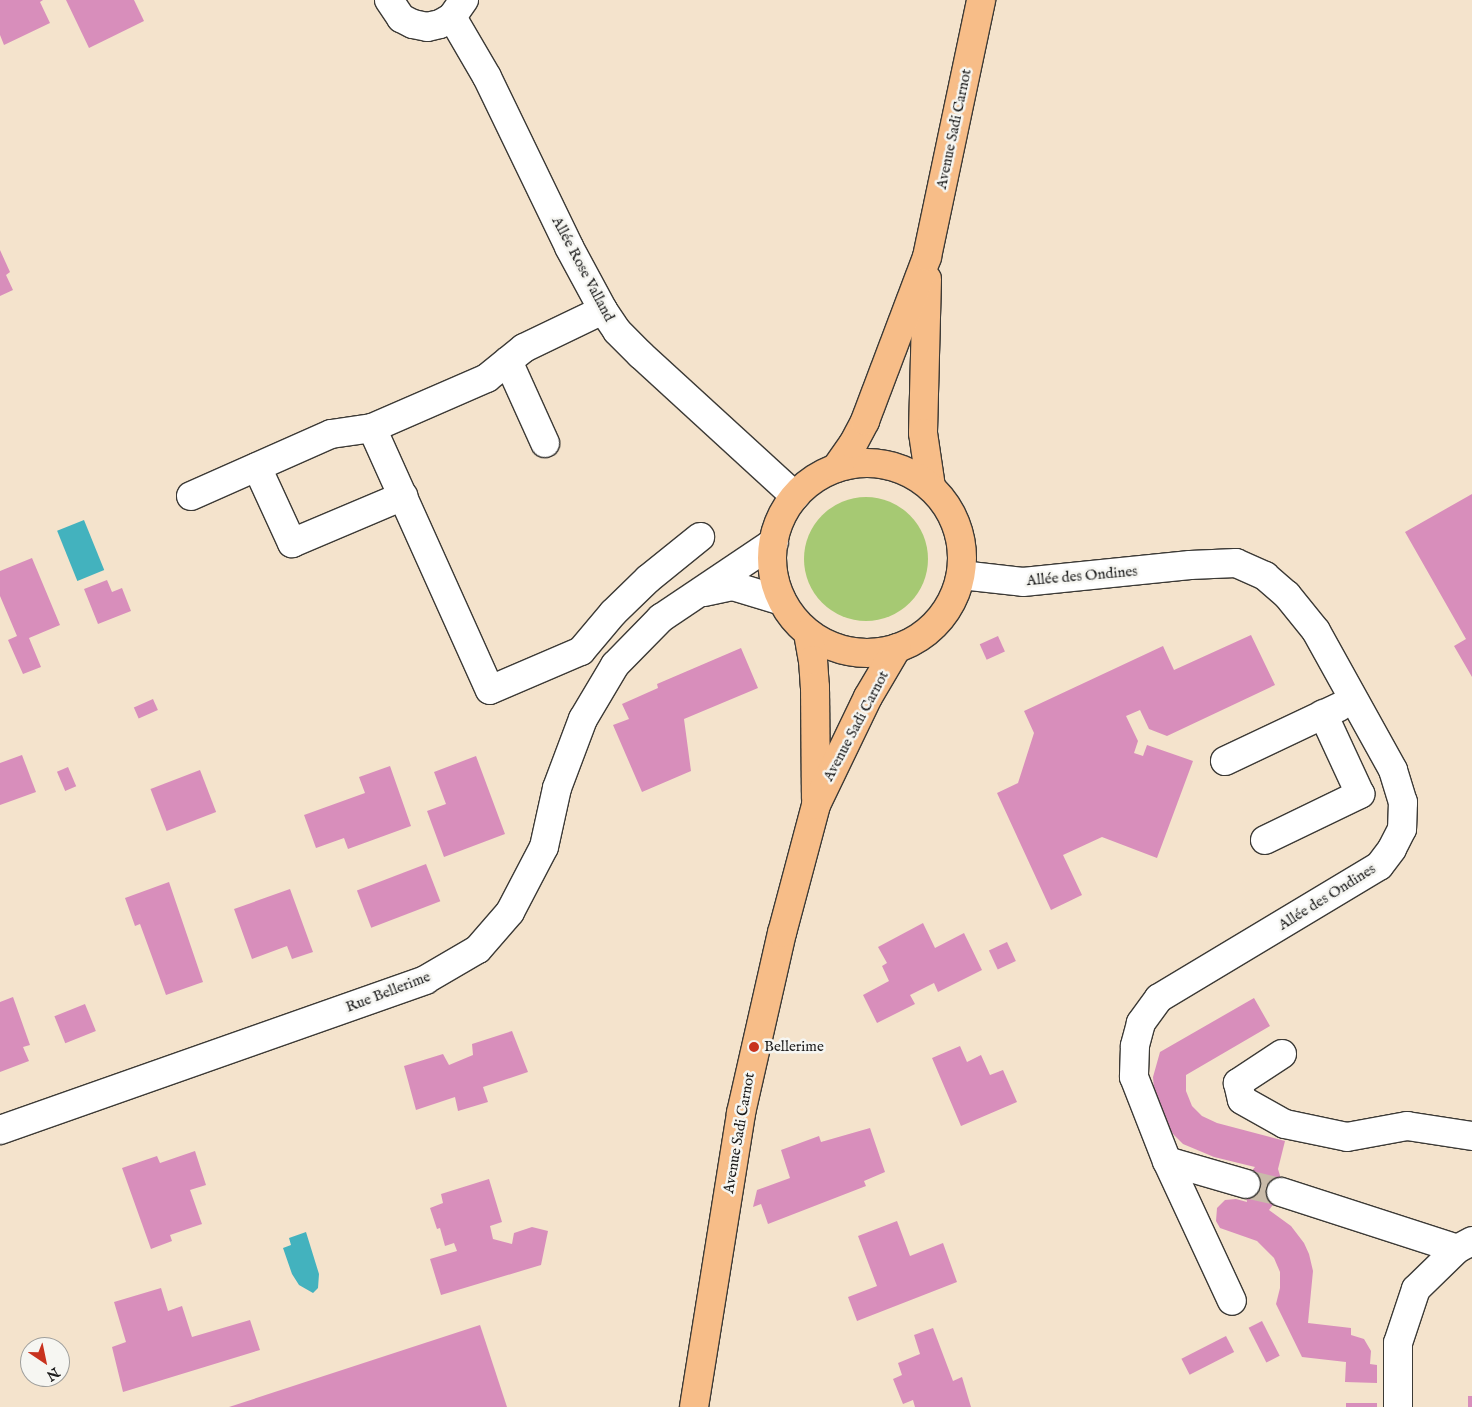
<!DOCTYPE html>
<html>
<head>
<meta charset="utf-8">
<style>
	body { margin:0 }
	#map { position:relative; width:1472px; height:1407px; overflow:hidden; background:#f4e3cc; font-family:"IM FELL English",serif }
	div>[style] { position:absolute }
	.green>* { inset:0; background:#a6c973 }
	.round { border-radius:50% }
	.water>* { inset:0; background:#43b2be; transform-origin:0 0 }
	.building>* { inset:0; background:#d88ebb; transform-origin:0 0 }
	.minor-tunnel>* { height:28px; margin-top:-14px; transform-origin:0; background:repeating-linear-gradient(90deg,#c9bba9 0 28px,transparent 0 42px) }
	.roads { filter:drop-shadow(1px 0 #3c3a36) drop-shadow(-1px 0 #3c3a36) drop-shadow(0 1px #3c3a36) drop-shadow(0 -1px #3c3a36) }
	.minor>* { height:28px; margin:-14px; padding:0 14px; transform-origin:14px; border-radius:14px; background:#fff }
	.major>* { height:28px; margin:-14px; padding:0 14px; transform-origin:14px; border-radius:14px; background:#f7bd88 }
	.major>.ring { margin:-14px; padding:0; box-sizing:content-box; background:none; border:28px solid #f7bd88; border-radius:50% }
	.dots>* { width:14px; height:14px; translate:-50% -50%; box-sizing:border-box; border:2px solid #f6f6f2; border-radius:50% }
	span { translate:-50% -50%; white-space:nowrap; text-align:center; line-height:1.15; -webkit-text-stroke:5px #f6f6f2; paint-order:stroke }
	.street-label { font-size:15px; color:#1c1c1c }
	.poi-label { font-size:15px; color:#1c1c1c }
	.left { translate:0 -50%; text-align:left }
	.north { position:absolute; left:20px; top:1337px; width:50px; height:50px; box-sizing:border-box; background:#f6f6f2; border:1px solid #9f9f9c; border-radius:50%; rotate:146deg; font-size:14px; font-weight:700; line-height:20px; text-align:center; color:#1c1c1c }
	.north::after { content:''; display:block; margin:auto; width:18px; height:22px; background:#c8321e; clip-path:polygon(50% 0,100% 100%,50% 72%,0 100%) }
</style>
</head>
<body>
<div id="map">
	<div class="green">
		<div class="round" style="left:804px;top:497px;width:124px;height:124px"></div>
	</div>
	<div class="water">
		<div style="left:84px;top:520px;width:54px;height:29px;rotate:68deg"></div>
		<div style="clip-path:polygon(306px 1232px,319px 1274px,318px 1288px,313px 1293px,299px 1285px,292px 1274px,283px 1248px,291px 1245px,289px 1238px)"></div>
	</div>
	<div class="building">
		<div style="clip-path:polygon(0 0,43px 0,40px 2px,50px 23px,4px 45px,0 35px)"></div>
		<div style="clip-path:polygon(66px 0,134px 0,144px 21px,89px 48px)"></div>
		<div style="clip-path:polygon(0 250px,10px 272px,6px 275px,13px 290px,0 296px)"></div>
		<div style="clip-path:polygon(1472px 494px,1472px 677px,1454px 646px,1466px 639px,1405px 532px)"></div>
		<div style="clip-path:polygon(32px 558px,60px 625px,29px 638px,41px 667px,23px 674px,8px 640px,17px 636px,0 596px,0 571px)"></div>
		<div style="clip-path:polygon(107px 580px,112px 592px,122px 588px,131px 611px,98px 624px,84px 589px)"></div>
		<div style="clip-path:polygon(1251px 635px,1275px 685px,1167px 736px,1149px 729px,1140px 710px,1126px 716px,1138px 741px,1134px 753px,1143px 756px,1147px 745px,1193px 761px,1157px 858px,1102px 837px,1063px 855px,1082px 895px,1051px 910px,997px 793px,1018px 783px,1034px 733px,1024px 711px,1163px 646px,1174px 670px)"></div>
		<div style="left:998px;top:636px;width:17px;height:20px;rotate:66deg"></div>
		<div style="clip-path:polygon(741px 648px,758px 688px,684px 719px,691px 771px,642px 792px,613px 725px,629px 719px,622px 704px,658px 688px,657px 684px)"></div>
		<div style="left:153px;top:699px;width:12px;height:21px;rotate:66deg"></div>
		<div style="clip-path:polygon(22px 755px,36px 792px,0 805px,0 763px)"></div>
		<div style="clip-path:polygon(476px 756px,505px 834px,444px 857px,427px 811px,446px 804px,434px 772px)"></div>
		<div style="clip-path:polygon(390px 766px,411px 826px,348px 849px,344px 838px,316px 848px,304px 815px,365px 793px,359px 777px)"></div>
		<div style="left:68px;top:767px;width:21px;height:12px;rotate:67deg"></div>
		<div style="left:200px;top:770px;width:45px;height:53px;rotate:69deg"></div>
		<div style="left:426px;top:864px;width:40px;height:74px;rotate:69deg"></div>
		<div style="clip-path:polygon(169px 882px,203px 982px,166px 995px,140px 924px,135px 926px,125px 898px)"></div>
		<div style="clip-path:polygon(290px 889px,313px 952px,292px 959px,287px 946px,252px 959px,234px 909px)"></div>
		<div style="clip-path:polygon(923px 923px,935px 948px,964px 933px,982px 970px,938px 992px,934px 983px,910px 995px,915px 1004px,877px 1023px,863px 995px,889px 981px,882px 966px,887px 963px,878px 947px)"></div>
		<div style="left:1007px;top:942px;width:21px;height:20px;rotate:65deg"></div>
		<div style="clip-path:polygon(13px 997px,30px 1045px,23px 1047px,29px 1061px,0 1072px,0 1002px)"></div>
		<div style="clip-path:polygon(1254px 998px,1270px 1026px,1186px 1075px,1186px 1091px,1192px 1106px,1202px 1116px,1217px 1123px,1285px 1141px,1278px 1169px,1282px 1182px,1280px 1195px,1269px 1210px,1291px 1226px,1304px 1243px,1309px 1254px,1313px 1271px,1308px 1323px,1351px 1328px,1351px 1335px,1364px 1339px,1371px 1351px,1370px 1364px,1377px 1365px,1377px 1383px,1345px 1382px,1346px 1362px,1302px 1357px,1276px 1304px,1280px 1288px,1280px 1272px,1274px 1258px,1257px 1241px,1220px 1228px,1216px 1221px,1217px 1208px,1225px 1200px,1236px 1199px,1247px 1202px,1246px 1196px,1250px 1173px,1255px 1167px,1214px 1157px,1183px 1144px,1165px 1126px,1155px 1104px,1153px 1077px,1160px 1052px)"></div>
		<div style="left:85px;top:1004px;width:29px;height:33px;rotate:68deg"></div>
		<div style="clip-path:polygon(512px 1031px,528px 1072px,483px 1087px,488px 1102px,458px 1111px,455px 1097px,416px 1110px,404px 1066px,443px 1054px,449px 1065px,473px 1055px,472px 1044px)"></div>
		<div style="clip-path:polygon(960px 1046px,967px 1062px,981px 1055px,990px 1075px,1003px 1070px,1017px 1102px,961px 1126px,932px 1058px)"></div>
		<div style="clip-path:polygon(870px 1128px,885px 1172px,864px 1181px,866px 1186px,768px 1224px,761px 1204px,753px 1207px,757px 1190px,790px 1178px,781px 1150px,819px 1136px,821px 1142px)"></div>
		<div style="clip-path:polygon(195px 1151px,206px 1185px,190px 1190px,202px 1224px,170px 1235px,172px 1241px,151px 1249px,122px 1168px,157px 1156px,160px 1163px)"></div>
		<div style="clip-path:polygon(489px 1179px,502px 1222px,490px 1226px,493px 1239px,512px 1244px,514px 1233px,532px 1227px,548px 1231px,541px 1265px,441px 1295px,430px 1259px,457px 1251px,454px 1243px,445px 1246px,440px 1228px,437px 1229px,430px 1208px,443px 1203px,441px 1194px)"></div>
		<div style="clip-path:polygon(897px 1221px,910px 1256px,943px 1243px,957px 1282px,857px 1321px,848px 1297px,877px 1286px,858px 1236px)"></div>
		<div style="clip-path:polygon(161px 1288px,168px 1311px,182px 1306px,192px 1337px,250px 1320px,260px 1350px,123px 1392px,112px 1347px,126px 1342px,114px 1302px)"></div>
		<div style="left:1262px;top:1321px;width:39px;height:15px;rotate:63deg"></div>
		<div style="clip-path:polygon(480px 1325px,507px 1407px,229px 1407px)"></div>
		<div style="clip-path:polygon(933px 1328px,953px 1381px,962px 1377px,971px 1407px,915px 1407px,913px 1400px,903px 1404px,893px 1379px,902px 1375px,898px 1363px,920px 1354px,914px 1335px)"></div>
		<div style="left:1226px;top:1336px;width:18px;height:50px;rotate:63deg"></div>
		<div style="left:1472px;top:1396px;width:11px;height:4px;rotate:90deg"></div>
		<div style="left:1346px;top:1403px;width:31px;height:4px"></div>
	</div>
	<div class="minor-tunnel">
		<div style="left:1246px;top:1184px;width:36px;rotate:13deg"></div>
	</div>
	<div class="roads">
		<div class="minor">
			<div style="left:389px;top:0;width:22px;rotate:56deg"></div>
			<div style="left:401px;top:18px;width:13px;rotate:27deg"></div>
			<div style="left:413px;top:24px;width:14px;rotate:12deg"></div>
			<div style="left:427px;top:27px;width:13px;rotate:-13deg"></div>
			<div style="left:440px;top:24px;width:14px;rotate:-30deg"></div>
			<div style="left:452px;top:17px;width:21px;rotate:-55deg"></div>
			<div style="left:452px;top:17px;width:69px;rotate:59.7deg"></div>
			<div style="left:487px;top:77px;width:189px;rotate:64.2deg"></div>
			<div style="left:569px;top:247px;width:72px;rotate:61.6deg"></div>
			<div style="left:603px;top:310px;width:25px;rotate:56deg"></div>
			<div style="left:617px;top:331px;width:34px;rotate:45deg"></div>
			<div style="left:641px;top:355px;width:209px;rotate:42.5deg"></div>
			<div style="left:603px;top:310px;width:88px;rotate:154.3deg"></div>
			<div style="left:524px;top:348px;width:48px;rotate:141deg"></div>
			<div style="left:487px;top:378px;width:125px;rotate:156.5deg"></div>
			<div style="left:372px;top:428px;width:287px;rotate:65.8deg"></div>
			<div style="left:490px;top:690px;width:99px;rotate:-23.2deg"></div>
			<div style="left:581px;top:651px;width:50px;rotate:-49.9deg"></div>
			<div style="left:613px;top:613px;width:49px;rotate:-44.2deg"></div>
			<div style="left:648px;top:579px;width:67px;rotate:-38.9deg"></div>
			<div style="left:508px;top:361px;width:90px;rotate:65.7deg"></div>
			<div style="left:257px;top:467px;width:84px;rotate:65.3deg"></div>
			<div style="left:292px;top:543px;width:121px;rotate:-22.9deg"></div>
			<div style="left:191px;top:496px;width:153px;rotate:-23.9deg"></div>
			<div style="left:331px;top:434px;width:41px;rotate:-8.3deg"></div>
			<div style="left:961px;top:575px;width:62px;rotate:6.4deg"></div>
			<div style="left:1023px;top:582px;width:168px;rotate:-5.8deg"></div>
			<div style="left:1190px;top:565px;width:46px;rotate:-2.5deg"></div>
			<div style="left:1236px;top:563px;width:32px;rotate:24deg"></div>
			<div style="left:1265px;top:576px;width:29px;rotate:41deg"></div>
			<div style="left:1287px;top:595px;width:46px;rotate:51.1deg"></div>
			<div style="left:1316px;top:631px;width:159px;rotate:61deg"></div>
			<div style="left:1393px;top:770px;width:34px;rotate:73deg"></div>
			<div style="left:1403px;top:802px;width:27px;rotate:92deg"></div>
			<div style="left:1402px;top:829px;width:22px;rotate:117deg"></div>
			<div style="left:1392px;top:849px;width:21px;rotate:127deg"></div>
			<div style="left:1379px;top:866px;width:257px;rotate:149deg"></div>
			<div style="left:1159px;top:998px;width:31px;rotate:126deg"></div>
			<div style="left:1141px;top:1023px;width:24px;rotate:105deg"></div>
			<div style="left:1135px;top:1046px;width:31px;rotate:92deg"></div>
			<div style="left:1134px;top:1077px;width:90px;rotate:68.6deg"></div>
			<div style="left:1167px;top:1161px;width:154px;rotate:65.1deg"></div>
			<div style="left:704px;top:592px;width:30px;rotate:-12deg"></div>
			<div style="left:733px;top:586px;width:51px;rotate:17deg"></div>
			<div style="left:1225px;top:761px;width:126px;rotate:-25.3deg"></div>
			<div style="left:1265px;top:840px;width:106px;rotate:-25.8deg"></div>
			<div style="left:1360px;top:794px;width:88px;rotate:-114.8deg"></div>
			<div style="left:1282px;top:1054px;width:53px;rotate:146.6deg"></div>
			<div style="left:1238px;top:1083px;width:17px;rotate:77deg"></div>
			<div style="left:1242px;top:1100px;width:49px;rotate:29.2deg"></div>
			<div style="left:1285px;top:1124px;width:63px;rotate:11.8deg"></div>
			<div style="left:1347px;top:1137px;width:61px;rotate:-10.4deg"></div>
			<div style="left:1407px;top:1126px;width:66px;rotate:8.7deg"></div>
			<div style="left:0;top:1130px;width:451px;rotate:-19.4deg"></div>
			<div style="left:425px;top:980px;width:61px;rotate:-30.3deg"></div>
			<div style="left:478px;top:949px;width:49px;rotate:-49.1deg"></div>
			<div style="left:510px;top:912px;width:73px;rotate:-62.4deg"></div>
			<div style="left:544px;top:847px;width:60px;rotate:-77.6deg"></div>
			<div style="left:557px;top:788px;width:74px;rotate:-69.4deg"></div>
			<div style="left:583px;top:719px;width:63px;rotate:-59.3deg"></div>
			<div style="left:615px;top:665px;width:66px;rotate:-45.6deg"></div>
			<div style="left:661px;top:618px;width:136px;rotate:-33.9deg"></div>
			<div style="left:1167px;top:1161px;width:82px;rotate:16.2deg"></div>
			<div style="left:1281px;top:1192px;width:185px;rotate:17.9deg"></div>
			<div style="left:1398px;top:1407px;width:64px;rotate:-90deg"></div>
			<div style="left:1398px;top:1343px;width:57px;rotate:-71.6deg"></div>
			<div style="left:1416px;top:1289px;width:57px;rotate:-44.3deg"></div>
			<div style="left:1457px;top:1249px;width:17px;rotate:-28deg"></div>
		</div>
		<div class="major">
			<div style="left:927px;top:279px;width:154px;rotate:91.5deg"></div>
			<div style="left:923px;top:433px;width:55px;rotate:81.6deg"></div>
			<div class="ring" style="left:772px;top:463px;width:162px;height:162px"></div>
			<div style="left:836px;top:468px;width:29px;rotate:-55deg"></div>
			<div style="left:853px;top:444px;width:26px;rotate:-62deg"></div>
			<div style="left:865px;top:421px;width:175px;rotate:-69.3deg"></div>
			<div style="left:927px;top:257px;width:263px;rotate:-78.1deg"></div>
			<div style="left:808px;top:633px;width:27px;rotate:80deg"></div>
			<div style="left:813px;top:660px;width:27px;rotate:86deg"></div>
			<div style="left:815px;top:687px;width:111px;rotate:89.5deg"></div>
			<div style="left:694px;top:1407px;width:298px;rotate:-80.9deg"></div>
			<div style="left:741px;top:1113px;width:185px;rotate:-77.2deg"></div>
			<div style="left:782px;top:933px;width:132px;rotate:-75.1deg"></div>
			<div style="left:816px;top:805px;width:120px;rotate:-64.3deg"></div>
			<div style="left:868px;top:697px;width:57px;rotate:-59.4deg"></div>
		</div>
	</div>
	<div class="dots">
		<div style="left:754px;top:1047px;background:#c8321e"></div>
	</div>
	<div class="street-label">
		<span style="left:954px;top:129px;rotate:-78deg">Avenue Sadi Carnot</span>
		<span style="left:583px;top:269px;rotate:62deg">Allée Rose Valland</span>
		<span style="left:1082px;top:576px;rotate:-5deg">Allée des Ondines</span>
		<span style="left:856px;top:726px;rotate:-62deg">Avenue Sadi Carnot</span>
		<span style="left:1327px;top:897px;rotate:-32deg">Allée des Ondines</span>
		<span style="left:388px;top:992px;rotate:-21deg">Rue Bellerime</span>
		<span style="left:739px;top:1133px;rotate:-80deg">Avenue Sadi Carnot</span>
	</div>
	<div class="poi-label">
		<span class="left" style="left:764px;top:1047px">Bellerime</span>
	</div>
	<div class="north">N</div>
</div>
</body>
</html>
